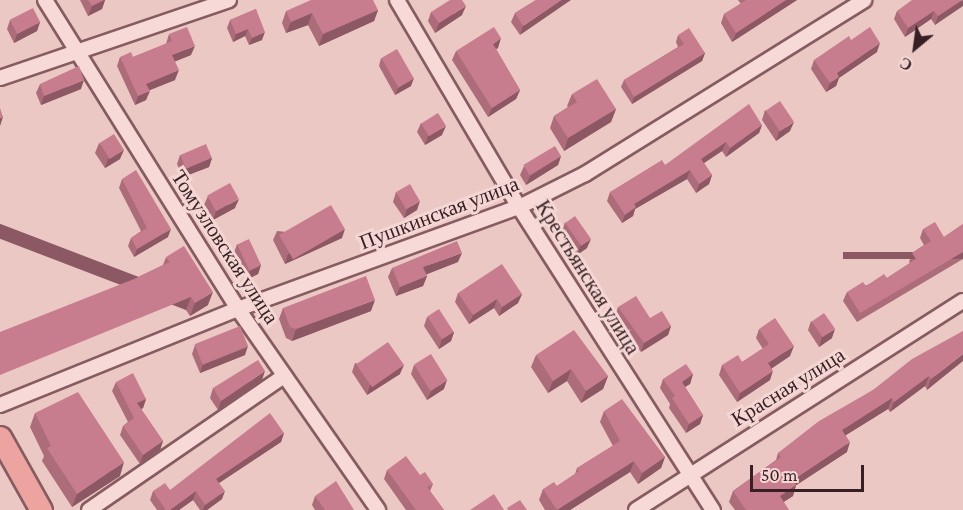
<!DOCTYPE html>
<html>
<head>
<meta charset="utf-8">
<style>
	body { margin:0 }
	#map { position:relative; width:963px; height:510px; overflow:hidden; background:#ecc8c5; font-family:"Crimson Pro",serif }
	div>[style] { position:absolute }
	.roads { filter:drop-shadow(2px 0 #865c61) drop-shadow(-2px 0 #865c61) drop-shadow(0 2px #865c61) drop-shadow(0 -2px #865c61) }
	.minor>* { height:14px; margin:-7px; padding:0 7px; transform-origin:7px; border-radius:7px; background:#f7dad8 }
	.primary>* { height:21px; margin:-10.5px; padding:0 10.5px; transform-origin:10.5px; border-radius:10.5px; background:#eda39f }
	.wall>* { inset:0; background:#ac6c7a }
	.shaded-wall>* { inset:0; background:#8c5863; transform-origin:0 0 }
	.building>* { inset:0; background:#c87d8e; transform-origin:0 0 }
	span { translate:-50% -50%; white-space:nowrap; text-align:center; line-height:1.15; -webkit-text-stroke:6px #f4d7d4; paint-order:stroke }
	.street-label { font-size:21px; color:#371f23 }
	.north { position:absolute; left:885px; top:18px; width:60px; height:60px; -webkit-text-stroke:4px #f4d7d4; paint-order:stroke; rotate:209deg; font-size:16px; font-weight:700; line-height:24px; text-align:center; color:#371f23 }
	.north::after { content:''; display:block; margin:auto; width:21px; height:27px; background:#371f23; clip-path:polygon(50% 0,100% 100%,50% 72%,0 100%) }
	.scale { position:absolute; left:750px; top:465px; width:114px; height:27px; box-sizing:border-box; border:3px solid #371f23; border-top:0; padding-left:8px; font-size:18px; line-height:21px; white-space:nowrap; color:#371f23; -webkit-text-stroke:4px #f4d7d4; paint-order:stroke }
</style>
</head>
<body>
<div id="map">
	<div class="roads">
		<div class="minor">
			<div style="left:45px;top:0;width:364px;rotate:58deg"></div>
			<div style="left:238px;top:309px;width:245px;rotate:55.1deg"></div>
			<div style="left:397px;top:0;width:240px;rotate:59.5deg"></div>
			<div style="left:519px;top:207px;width:360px;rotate:57.4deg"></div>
			<div style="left:0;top:78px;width:242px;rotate:-18.8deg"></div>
			<div style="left:0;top:405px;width:257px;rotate:-22deg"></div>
			<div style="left:238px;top:309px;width:299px;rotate:-20deg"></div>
			<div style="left:519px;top:207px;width:74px;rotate:-26.6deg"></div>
			<div style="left:585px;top:174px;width:329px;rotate:-31.9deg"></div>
			<div style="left:89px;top:510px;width:237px;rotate:-34.5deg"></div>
			<div style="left:636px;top:510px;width:388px;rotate:-32.6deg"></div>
		</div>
		<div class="primary">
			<div style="left:0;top:437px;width:84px;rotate:60.7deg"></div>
		</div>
	</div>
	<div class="wall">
		<div style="clip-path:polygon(80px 0,105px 0,102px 9px,88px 16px)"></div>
		<div style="clip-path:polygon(536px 0,520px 35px,511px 22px,515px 13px)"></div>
		<div style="clip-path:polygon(738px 0,797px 0,732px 42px,721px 23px,724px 14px,741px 4px)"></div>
		<div style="clip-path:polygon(963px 0,935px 25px,931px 19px,905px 37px,894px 19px,897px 11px)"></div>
		<div style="clip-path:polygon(256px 9px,262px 40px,249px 45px,245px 36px,233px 42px,227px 28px,230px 20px)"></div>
		<div style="clip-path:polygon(378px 10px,374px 21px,319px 46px,308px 25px,286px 33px,282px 23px,286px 11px)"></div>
		<div style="clip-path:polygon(431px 12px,462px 15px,435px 33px,428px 21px)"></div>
		<div style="clip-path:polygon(10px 20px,40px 22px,37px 31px,14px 43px,7px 29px)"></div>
		<div style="clip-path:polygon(169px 34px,191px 55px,175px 61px,175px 80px,149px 90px,146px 100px,135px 105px,117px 66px,120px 57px,133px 57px,166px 44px)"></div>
		<div style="clip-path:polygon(678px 35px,705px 53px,702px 61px,632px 104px,621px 87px,624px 80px,678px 47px,676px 42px)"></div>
		<div style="clip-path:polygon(851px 40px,877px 52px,839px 78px,836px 86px,826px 92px,811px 69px,814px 60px)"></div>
		<div style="clip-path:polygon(498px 48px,496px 49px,520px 90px,516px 99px,488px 117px,452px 60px,456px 51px)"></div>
		<div style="clip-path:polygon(381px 58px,411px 86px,395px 95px,379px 66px)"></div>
		<div style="clip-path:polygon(40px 84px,81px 89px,41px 105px,36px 93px)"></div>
		<div style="clip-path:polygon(572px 94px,616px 109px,611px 122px,564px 151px,550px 128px,554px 116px,568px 107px,567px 106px)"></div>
		<div style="clip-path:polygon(765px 110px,790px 131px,776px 141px,762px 120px)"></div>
		<div style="clip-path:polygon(421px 123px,442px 135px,425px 145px,417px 132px)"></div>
		<div style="clip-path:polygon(762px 125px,759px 133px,726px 157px,722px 151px,704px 163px,712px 175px,709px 184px,696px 193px,687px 179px,635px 209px,633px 216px,622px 223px,607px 201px,610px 192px,665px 165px)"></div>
		<div style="clip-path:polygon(99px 143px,120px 159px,105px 168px,95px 153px)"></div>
		<div style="clip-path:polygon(180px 155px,212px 158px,209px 167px,183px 177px,177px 164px)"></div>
		<div style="clip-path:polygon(561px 156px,558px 165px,526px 185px,520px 175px,524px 166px)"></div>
		<div style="clip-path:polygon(122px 179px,168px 237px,134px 257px,128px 246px,131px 238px,141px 231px,119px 188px)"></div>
		<div style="clip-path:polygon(396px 192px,417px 210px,404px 218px,393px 202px)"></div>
		<div style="clip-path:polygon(208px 196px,235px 208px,213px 220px,204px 205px)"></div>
		<div style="clip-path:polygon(565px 222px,587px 248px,577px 255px,562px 232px)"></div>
		<div style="clip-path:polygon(963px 224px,963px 259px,857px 322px,843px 301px,847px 292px,887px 278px,910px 263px,909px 262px,912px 253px,924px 245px,920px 238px,923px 229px,944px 237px)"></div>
		<div style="clip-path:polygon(277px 231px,342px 238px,285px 264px,273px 240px)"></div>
		<div style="clip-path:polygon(237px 244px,261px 265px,258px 274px,246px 280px,234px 253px)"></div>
		<div style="clip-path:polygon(166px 257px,208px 305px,190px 316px,186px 310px,134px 279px,163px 265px)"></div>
		<div style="clip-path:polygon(458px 262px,426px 274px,427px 276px,423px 286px,396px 296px,388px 277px,392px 268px)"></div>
		<div style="clip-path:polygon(458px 293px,522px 294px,518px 303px,499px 316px,494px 308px,469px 324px,455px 302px)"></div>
		<div style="clip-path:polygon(618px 307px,671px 326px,668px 335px,641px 352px,615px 317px)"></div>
		<div style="clip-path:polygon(283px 308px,371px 311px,292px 341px,286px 338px,279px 319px)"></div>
		<div style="clip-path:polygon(427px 317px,454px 332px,451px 341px,439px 349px,424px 326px)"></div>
		<div style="clip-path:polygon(811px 321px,832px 338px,819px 347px,808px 330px)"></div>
		<div style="clip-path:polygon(759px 329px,790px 356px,772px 368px,770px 380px,737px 402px,719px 375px,722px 365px,742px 362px,763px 349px,756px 338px)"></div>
		<div style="clip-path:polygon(963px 331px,927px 390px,925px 386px,890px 412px,888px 409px,846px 435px,847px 452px,796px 485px,793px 496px,783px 502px,789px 510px,735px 510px,729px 502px,733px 491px,776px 460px,778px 453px,873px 390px)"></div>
		<div style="clip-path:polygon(195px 345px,245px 355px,200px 373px,192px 354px)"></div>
		<div style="clip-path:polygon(536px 355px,608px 376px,603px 389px,581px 403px,567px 381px,548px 393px,531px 367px)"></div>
		<div style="clip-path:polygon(355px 363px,400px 374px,367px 395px,352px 372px)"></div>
		<div style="clip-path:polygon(414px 365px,444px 389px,427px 400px,411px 374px)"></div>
		<div style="clip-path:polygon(693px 374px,690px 384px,685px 387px,703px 415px,700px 424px,686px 433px,669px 408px,670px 404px,660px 388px,663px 379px)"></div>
		<div style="clip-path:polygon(262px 380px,218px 410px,210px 398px,213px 388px)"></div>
		<div style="clip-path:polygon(116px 382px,146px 399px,143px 408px,141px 409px,163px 441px,160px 450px,140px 464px,120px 435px,123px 426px,128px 422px,112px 391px)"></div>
		<div style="clip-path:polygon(604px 411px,665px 457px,661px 468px,638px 484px,630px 472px,570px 510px,545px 510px,539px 500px,543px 489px,557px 486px,575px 474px,577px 468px,613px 446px,600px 422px)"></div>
		<div style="clip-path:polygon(35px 413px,120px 476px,72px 507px,42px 461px,44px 456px,30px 427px)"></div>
		<div style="clip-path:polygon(284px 433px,281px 442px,219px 483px,222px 499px,207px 510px,200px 510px,193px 500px,179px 510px,157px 510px,150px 500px,153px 491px,170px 490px)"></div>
		<div style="clip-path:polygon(387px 470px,420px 475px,433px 484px,430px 491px,444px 510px,406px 510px,384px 479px)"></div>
		<div style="clip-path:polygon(315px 496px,354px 510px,315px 510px,312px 505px)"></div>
	</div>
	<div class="shaded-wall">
		<div style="clip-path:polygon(104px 0,105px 0,102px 9px,88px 16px,92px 6px)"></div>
		<div style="clip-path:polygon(561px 0,571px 0,520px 35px,523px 26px)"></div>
		<div style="clip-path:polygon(786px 0,797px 0,732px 42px,736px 33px)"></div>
		<div style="clip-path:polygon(963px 0,963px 6px,935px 25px,938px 16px)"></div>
		<div style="clip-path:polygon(466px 6px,462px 15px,435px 33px,439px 23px)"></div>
		<div style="clip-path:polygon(378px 10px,374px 21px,319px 46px,323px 34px)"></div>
		<div style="clip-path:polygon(934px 11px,931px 19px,905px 37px,908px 28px)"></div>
		<div style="clip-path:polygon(312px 13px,308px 25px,286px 33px,291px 22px)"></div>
		<div style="clip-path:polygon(40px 22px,37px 31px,14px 43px,17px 34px)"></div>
		<div style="clip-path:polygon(248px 29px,245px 36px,233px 42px,236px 34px)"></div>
		<div style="clip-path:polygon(265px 32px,262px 40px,249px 45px,252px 38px)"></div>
		<div style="clip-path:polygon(501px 38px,498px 48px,489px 53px,493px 44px)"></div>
		<div style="clip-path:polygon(880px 43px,877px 52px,839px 78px,836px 86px,826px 92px,830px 83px,837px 73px)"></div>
		<div style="clip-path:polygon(195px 46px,191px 55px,169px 64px,172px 55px)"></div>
		<div style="clip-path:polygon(705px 53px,702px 61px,632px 104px,634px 97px)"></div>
		<div style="clip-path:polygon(179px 70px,175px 80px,143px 93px,146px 84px)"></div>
		<div style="clip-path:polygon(414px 78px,411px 86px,395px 95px,398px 88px)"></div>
		<div style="clip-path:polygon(84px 80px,81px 89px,41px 105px,44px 96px)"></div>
		<div style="clip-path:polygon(520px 90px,516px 99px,488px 117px,492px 108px)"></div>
		<div style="clip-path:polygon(150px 91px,146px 100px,135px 105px,138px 96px)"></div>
		<div style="clip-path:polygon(616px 109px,611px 122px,564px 151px,568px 138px)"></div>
		<div style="clip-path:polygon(3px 117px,0 126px,0 118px)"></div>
		<div style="clip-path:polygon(794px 122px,790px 131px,776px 141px,779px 132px)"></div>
		<div style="clip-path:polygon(762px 125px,759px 133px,726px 157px,730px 148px)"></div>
		<div style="clip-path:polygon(446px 126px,442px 135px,425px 145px,428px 136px)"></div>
		<div style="clip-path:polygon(726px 142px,722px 151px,698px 167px,701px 159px)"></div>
		<div style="clip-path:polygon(124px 150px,120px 159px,105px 168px,108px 159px)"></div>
		<div style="clip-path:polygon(561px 156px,558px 165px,526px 185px,530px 176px)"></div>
		<div style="clip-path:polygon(212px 158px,209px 167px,183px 177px,186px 168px)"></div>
		<div style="clip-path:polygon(690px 170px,687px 179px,635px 209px,633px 216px,622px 223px,625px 215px,634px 204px)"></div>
		<div style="clip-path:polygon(712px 175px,709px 184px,696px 193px,699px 184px)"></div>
		<div style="clip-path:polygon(239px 199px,235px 208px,213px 220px,216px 211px)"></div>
		<div style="clip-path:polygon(420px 201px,417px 210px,404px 218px,407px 209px)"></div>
		<div style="clip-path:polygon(171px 229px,168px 237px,134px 257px,137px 249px)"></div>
		<div style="clip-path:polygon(345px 229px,342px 238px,285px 264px,288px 254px)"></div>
		<div style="clip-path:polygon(591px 239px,587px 248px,577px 255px,580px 246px)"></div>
		<div style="left:963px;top:252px;width:7px;height:120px;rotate:90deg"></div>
		<div style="clip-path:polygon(462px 253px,458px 262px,420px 277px,423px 267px)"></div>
		<div style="clip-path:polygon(261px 265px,258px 274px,246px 280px,250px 270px)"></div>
		<div style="clip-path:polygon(427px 276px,423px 286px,396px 296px,400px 287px)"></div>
		<div style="clip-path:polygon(213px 292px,208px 305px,190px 316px,195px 303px)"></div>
		<div style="clip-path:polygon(522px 294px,518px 303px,499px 316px,502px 307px)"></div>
		<div style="left:191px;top:297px;width:14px;height:206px;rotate:111deg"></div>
		<div style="clip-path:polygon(497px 299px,494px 308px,469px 324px,473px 315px)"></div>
		<div style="clip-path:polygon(375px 300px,371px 311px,292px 341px,296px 329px)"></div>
		<div style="clip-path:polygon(671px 326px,668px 335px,641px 352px,644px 343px)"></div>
		<div style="clip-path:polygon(835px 329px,832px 338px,819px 347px,822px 337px)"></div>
		<div style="clip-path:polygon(454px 332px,451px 341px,439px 349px,442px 339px)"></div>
		<div style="clip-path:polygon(248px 346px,245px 355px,200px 373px,203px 364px)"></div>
		<div style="clip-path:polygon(794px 346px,790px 356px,765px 373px,768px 363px)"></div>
		<div style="clip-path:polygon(963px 354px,963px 361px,927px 390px,931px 379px)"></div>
		<div style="clip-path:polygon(404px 365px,400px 374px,367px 395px,370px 385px)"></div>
		<div style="clip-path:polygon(571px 369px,567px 381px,548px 393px,553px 381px)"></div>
		<div style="clip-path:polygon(265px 371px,262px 380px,218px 410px,221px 401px)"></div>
		<div style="clip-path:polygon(773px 371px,770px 380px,737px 402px,740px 393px)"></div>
		<div style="clip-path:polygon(693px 374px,690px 384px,678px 391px,682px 382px)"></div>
		<div style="clip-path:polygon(608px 376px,603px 389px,581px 403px,586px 391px)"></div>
		<div style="clip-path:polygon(929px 376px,925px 386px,890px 412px,894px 402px)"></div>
		<div style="clip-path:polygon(447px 380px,444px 389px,427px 400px,431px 391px)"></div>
		<div style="clip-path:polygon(892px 398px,888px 409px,838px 440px,842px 430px)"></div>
		<div style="clip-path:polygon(146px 399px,143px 408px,134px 413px,137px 403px)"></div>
		<div style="clip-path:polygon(703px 415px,700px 424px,686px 433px,689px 424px)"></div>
		<div style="clip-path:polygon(284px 433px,281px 442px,213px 487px,216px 479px)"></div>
		<div style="clip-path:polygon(163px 441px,160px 450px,140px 464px,143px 455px)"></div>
		<div style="clip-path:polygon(850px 442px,847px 452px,789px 490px,793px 480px)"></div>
		<div style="clip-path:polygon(665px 457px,661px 468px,638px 484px,642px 473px)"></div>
		<div style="clip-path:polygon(634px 461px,630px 472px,570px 510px,556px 510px)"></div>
		<div style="clip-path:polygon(124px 462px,120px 476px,72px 507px,77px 494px)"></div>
		<div style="clip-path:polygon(796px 485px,793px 496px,776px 507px,780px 496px)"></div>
		<div style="clip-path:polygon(196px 491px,193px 500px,179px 510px,170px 510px)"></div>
		<div style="clip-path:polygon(225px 491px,222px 499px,207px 510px,203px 510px,205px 505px)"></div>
	</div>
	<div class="building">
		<div style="clip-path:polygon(88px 0,104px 0,92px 6px)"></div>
		<div style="clip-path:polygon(311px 0,373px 0,378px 10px,323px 34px,312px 13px,291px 22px,286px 11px)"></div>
		<div style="clip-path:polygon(450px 0,462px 0,466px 6px,439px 23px,431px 12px)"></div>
		<div style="clip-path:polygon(536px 0,561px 0,523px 26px,515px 13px)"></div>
		<div style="clip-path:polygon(746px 0,786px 0,736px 33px,724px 14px)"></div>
		<div style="clip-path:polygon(912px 0,962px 0,938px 16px,934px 11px,908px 28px,897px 11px)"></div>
		<div style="left:33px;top:8px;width:16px;height:26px;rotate:63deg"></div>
		<div style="clip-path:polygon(256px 9px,265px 32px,252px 38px,248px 29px,236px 34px,230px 20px)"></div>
		<div style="clip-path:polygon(187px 27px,195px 46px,172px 55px,179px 70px,146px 84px,150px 91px,138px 96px,120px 57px,131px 52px,133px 57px,172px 41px,169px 34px)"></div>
		<div style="clip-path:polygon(494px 27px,501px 38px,493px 44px,520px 90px,492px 108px,456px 51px)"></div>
		<div style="clip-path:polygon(870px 27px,880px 43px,837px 73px,839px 77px,830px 83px,814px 60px,849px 36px,851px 40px)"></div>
		<div style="clip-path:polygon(689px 28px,705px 53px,634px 97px,624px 80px,684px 44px,678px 35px)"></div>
		<div style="left:397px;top:49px;width:34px;height:18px;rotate:60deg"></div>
		<div style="clip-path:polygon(79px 66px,84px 80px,44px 96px,40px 84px)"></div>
		<div style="clip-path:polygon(597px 79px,616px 109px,568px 138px,554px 116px,577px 102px,572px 94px)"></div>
		<div style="left:780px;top:101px;width:25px;height:17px;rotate:56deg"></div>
		<div style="clip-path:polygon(749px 104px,762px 125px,730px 148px,726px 142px,701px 159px,712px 175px,699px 184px,690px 170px,634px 204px,636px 207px,625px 215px,610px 192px,662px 160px,665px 165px)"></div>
		<div style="clip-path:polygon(0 108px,3px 117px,0 118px)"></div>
		<div style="left:438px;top:113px;width:15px;height:20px;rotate:58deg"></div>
		<div style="left:114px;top:134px;width:19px;height:17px;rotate:58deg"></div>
		<div style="left:206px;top:144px;width:15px;height:28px;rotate:67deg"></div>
		<div style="left:555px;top:146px;width:12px;height:37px;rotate:59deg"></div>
		<div style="clip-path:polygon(136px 170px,171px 229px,137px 249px,131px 238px,147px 228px,122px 179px)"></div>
		<div style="left:230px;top:183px;width:18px;height:26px;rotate:61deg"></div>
		<div style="left:410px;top:184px;width:20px;height:16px;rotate:60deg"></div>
		<div style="left:331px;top:205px;width:28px;height:60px;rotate:60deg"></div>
		<div style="left:575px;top:216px;width:28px;height:12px;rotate:55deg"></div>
		<div style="clip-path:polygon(935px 222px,944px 237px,963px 224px,963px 252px,860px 313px,847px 292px,863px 282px,866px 286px,884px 274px,887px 278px,916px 259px,912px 253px,931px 241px,923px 229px)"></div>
		<div style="left:249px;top:239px;width:29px;height:13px;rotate:65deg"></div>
		<div style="clip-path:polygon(457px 241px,462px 253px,423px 267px,427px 276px,400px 287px,392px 268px)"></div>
		<div style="clip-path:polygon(184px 246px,213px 292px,195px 303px,191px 297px,0 375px,0 332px,134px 279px,170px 262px,166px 257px)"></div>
		<div style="clip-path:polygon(502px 264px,522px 294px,502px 307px,497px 299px,473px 315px,458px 293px)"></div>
		<div style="clip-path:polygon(366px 276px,375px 300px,296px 329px,290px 327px,283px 308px)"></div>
		<div style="clip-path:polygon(636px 296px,650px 318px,662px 311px,671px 326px,644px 343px,618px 307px)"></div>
		<div style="left:439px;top:309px;width:27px;height:14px;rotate:57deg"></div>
		<div style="left:824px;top:313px;width:19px;height:15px;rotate:55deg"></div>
		<div style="clip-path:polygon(775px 318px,794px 346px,768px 363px,773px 371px,740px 393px,722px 365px,738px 355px,742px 362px,769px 344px,759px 329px)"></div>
		<div style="left:240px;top:326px;width:22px;height:49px;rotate:68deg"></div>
		<div style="clip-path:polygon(574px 330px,608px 376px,586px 391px,571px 369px,553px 381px,536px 355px)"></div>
		<div style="clip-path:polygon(963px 331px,963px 354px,931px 379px,929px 376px,894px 402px,892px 398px,842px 430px,850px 442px,793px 480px,796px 485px,780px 496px,789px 510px,746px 510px,733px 491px,781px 457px,778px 453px,819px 421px,873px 390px,912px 359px)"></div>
		<div style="left:388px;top:342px;width:28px;height:39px;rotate:55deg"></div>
		<div style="left:431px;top:354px;width:31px;height:20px;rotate:58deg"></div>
		<div style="clip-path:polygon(258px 360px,265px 371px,221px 401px,213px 388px)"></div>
		<div style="clip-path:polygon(686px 364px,693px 374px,682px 382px,703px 415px,689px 424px,672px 398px,675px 396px,663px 379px)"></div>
		<div style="clip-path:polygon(133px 373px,146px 399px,137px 403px,163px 441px,143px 455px,123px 426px,134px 418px,116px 382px)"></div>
		<div style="clip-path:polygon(78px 392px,124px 462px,77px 494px,47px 448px,51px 446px,35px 413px)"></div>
		<div style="clip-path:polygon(622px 399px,665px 457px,642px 473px,634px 461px,557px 510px,543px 489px,554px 482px,557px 486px,579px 471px,577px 468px,620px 441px,604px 411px)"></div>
		<div style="clip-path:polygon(270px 413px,284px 433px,216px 479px,225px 491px,205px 505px,196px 491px,170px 510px,166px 510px,153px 491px,165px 483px,170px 490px)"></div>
		<div style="clip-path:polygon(406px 456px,420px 475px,425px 472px,433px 484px,427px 487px,444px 510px,416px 510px,387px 470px)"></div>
		<div style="clip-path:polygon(336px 481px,354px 510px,325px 510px,315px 496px)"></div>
		<div style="clip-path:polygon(494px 494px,504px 510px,470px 510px)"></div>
		<div style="clip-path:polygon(520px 500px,527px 510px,508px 510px,507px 508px)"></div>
	</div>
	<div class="street-label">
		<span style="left:439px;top:213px;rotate:-21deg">Пушкинская улица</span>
		<span style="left:225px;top:247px;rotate:57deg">Томузловская улица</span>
		<span style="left:588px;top:277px;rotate:58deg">Крестьянская улица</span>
		<span style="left:788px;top:387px;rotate:-32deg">Красная улица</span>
	</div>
	<div class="north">С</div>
	<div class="scale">50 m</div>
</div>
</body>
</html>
